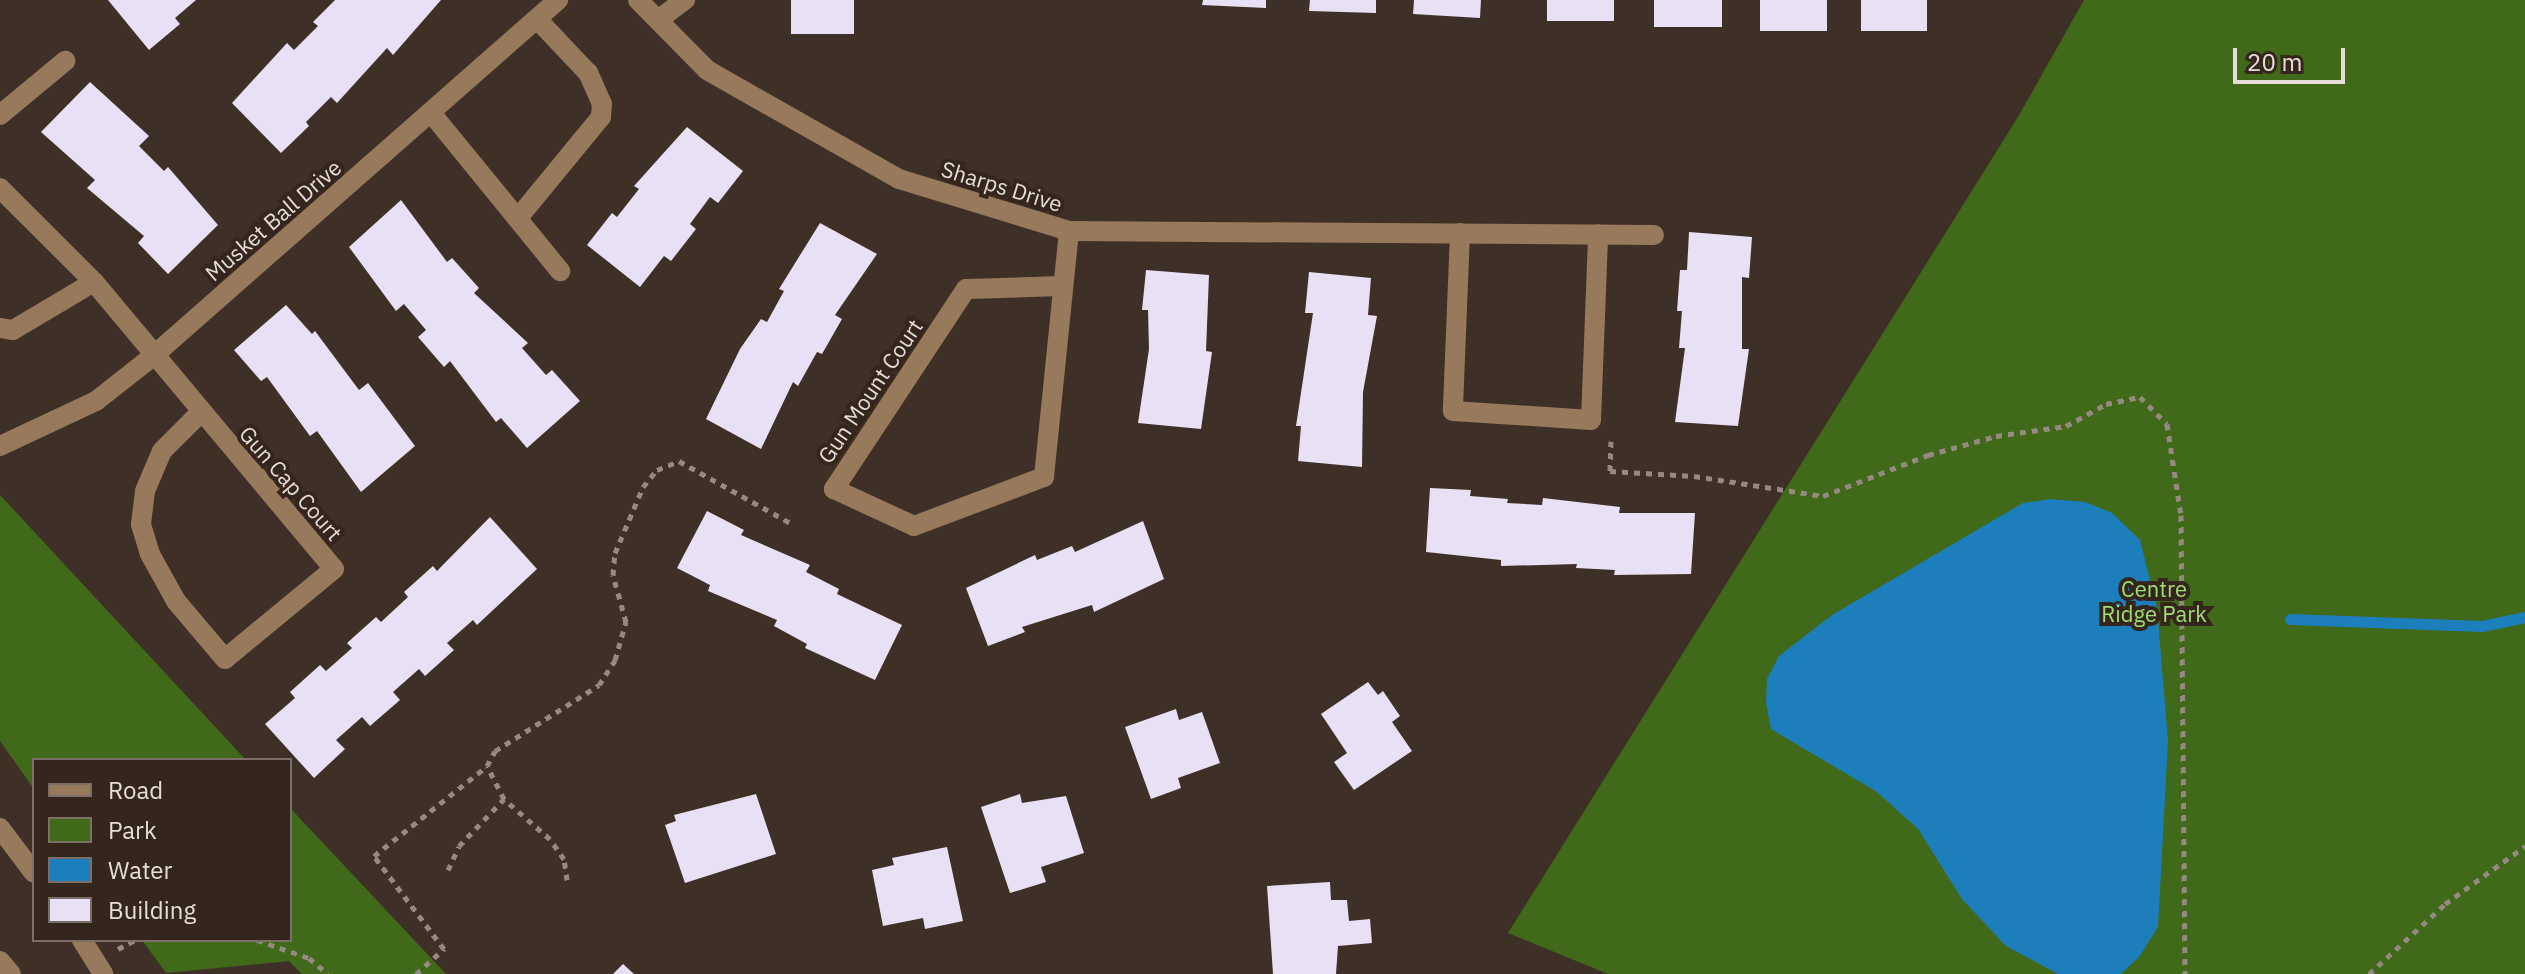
<!DOCTYPE html>
<html>
<head>
<meta charset="utf-8">
<style>
	body { margin:0 }
	#map { position:relative; width:2525px; height:974px; overflow:hidden; background:#3f3027; font-family:"IBM Plex Sans",sans-serif }
	div>[style] { position:absolute }
	.green>* { inset:0; background:#40691a }
	.water>* { inset:0; background:#1c7fbc }
	.stream>* { height:11px; margin:-5.5px; padding:0 5.5px; transform-origin:5.5px; border-radius:5.5px; background:#1c7fbc }
	.building>* { inset:0; background:#e8e0f4; transform-origin:0 0 }
	.path>* { height:5px; margin-top:-2.5px; transform-origin:0; background:repeating-linear-gradient(90deg,#968982 0 6px,transparent 0 12px) }
	.minor>* { height:20px; margin:-10px; padding:0 10px; transform-origin:10px; border-radius:10px; background:#97795b }
	span { translate:-50% -50%; white-space:nowrap; text-align:center; line-height:1.15; -webkit-text-stroke:8px #35261d; paint-order:stroke }
	.street-label { font-size:22px; color:#e7ddd7 }
	.park-label { font-size:22px; color:#9fde6f }
	.legend { position:absolute; left:32px; top:758px; width:260px; height:184px; box-sizing:border-box; background:#35261d; border:2px solid #7c6f67; margin:0; padding:10px 14px; list-style:none; font-size:24px; color:#e7ddd7 }
	.legend li { display:flex; align-items:center; gap:16px; height:40px }
	.legend b { width:40px; border:2px solid #7c6f67 }
	.scale { position:absolute; left:2233px; top:48px; width:112px; height:36px; box-sizing:border-box; border:4px solid #e7ddd7; border-top:0; padding-left:10px; font-size:24px; line-height:28px; white-space:nowrap; color:#e7ddd7; -webkit-text-stroke:6px #35261d; paint-order:stroke }
</style>
</head>
<body>
<div id="map">
	<div class="green">
		<div style="clip-path:polygon(2084px 0,2525px 0,2525px 974px,1608px 974px,1508px 933px,2018px 117px)"></div>
		<div style="clip-path:polygon(0 495px,246px 760px,34px 760px,34px 789px,0 741px)"></div>
		<div style="clip-path:polygon(290px 808px,308px 827px,446px 974px,302px 974px,289px 961px,166px 973px,142px 940px,290px 940px)"></div>
	</div>
	<div class="water">
		<div style="clip-path:polygon(2051px 499px,2085px 502px,2112px 513px,2140px 540px,2157px 608px,2168px 741px,2158px 927px,2139px 957px,2121px 974px,2058px 974px,2006px 946px,1962px 899px,1918px 829px,1877px 792px,1771px 729px,1766px 703px,1767px 679px,1779px 656px,1832px 615px,2023px 503px)"></div>
	</div>
	<div class="stream">
		<div style="left:2290px;top:619px;width:192px;rotate:2.1deg"></div>
		<div style="left:2482px;top:626px;width:44px;rotate:-11.8deg"></div>
	</div>
	<div class="building">
		<div style="clip-path:polygon(108px 0,196px 0,175px 18px,180px 24px,149px 50px)"></div>
		<div style="clip-path:polygon(335px 0,441px 0,393px 55px,387px 48px,337px 103px,331px 97px,306px 122px,309px 126px,281px 153px,232px 103px,287px 43px,294px 50px,318px 26px,313px 22px)"></div>
		<div style="left:791px;top:0;width:63px;height:34px"></div>
		<div style="clip-path:polygon(1203px 0,1266px 0,1266px 8px,1202px 5px)"></div>
		<div style="clip-path:polygon(1310px 0,1376px 0,1376px 13px,1309px 11px)"></div>
		<div style="clip-path:polygon(1414px 0,1481px 0,1480px 18px,1413px 14px)"></div>
		<div style="left:1547px;top:0;width:67px;height:21px"></div>
		<div style="left:1654px;top:0;width:68px;height:27px"></div>
		<div style="left:1760px;top:0;width:67px;height:31px"></div>
		<div style="left:1861px;top:0;width:66px;height:31px"></div>
		<div style="clip-path:polygon(90px 82px,149px 136px,139px 146px,164px 171px,168px 167px,218px 225px,168px 274px,138px 243px,144px 236px,87px 188px,95px 180px,41px 132px)"></div>
		<div style="clip-path:polygon(687px 127px,743px 171px,718px 203px,710px 197px,690px 224px,696px 229px,671px 261px,664px 256px,640px 287px,587px 245px,612px 213px,617px 217px,639px 189px,634px 186px)"></div>
		<div style="clip-path:polygon(401px 200px,447px 262px,452px 258px,479px 288px,474px 293px,528px 343px,522px 348px,546px 375px,552px 370px,580px 401px,527px 448px,501px 418px,496px 422px,450px 361px,444px 367px,418px 337px,426px 330px,404px 304px,396px 311px,349px 247px)"></div>
		<div style="clip-path:polygon(820px 223px,877px 254px,835px 315px,842px 319px,822px 354px,817px 352px,798px 386px,793px 382px,761px 449px,706px 419px,740px 349px,761px 319px,767px 322px,784px 291px,779px 289px)"></div>
		<div style="clip-path:polygon(1689px 232px,1752px 237px,1749px 278px,1742px 277px,1742px 349px,1749px 349px,1738px 426px,1675px 422px,1685px 348px,1679px 348px,1682px 311px,1677px 311px,1680px 270px,1687px 270px)"></div>
		<div style="clip-path:polygon(1146px 270px,1209px 275px,1206px 351px,1212px 352px,1201px 429px,1138px 423px,1149px 349px,1148px 310px,1142px 310px)"></div>
		<div style="clip-path:polygon(1309px 272px,1371px 278px,1368px 315px,1377px 316px,1363px 392px,1362px 467px,1298px 461px,1301px 426px,1296px 426px,1313px 313px,1305px 313px)"></div>
		<div style="clip-path:polygon(286px 305px,312px 334px,315px 331px,359px 390px,368px 383px,415px 446px,361px 492px,317px 431px,310px 436px,267px 377px,261px 381px,234px 350px)"></div>
		<div style="clip-path:polygon(1430px 488px,1471px 490px,1470px 496px,1508px 499px,1507px 503px,1542px 505px,1543px 498px,1620px 507px,1619px 513px,1695px 513px,1691px 574px,1614px 575px,1615px 570px,1576px 568px,1577px 564px,1501px 566px,1501px 560px,1426px 552px)"></div>
		<div style="clip-path:polygon(707px 511px,744px 530px,741px 535px,810px 565px,806px 572px,839px 589px,837px 594px,902px 625px,875px 680px,805px 648px,807px 644px,774px 626px,777px 620px,708px 591px,710px 585px,677px 568px)"></div>
		<div style="clip-path:polygon(490px 517px,537px 569px,477px 625px,473px 620px,447px 643px,454px 650px,425px 676px,419px 669px,393px 692px,400px 700px,370px 726px,362px 717px,336px 740px,345px 749px,314px 778px,265px 724px,295px 698px,290px 692px,320px 665px,326px 671px,352px 648px,347px 643px,376px 617px,381px 622px,408px 597px,404px 592px,433px 566px,437px 571px)"></div>
		<div style="clip-path:polygon(1143px 521px,1164px 579px,1094px 612px,1092px 605px,1022px 627px,1025px 632px,988px 646px,966px 588px,1035px 555px,1037px 560px,1072px 546px,1075px 552px)"></div>
		<div style="clip-path:polygon(1368px 682px,1378px 695px,1383px 691px,1400px 716px,1392px 722px,1412px 751px,1354px 790px,1334px 762px,1347px 753px,1321px 714px)"></div>
		<div style="clip-path:polygon(1176px 709px,1179px 720px,1202px 712px,1220px 763px,1178px 778px,1181px 788px,1151px 799px,1125px 727px)"></div>
		<div style="clip-path:polygon(756px 794px,776px 854px,685px 883px,665px 825px,676px 821px,674px 815px)"></div>
		<div style="clip-path:polygon(1020px 794px,1022px 803px,1066px 796px,1084px 853px,1041px 867px,1046px 882px,1010px 893px,981px 807px)"></div>
		<div style="clip-path:polygon(947px 847px,963px 921px,925px 929px,923px 918px,883px 926px,872px 870px,894px 865px,892px 858px)"></div>
		<div style="clip-path:polygon(1330px 882px,1331px 900px,1347px 900px,1349px 921px,1370px 919px,1372px 943px,1338px 946px,1336px 974px,1273px 974px,1267px 886px)"></div>
		<div style="clip-path:polygon(623px 964px,634px 974px,613px 974px)"></div>
	</div>
	<div class="path">
		<div style="left:1611px;top:441px;width:30px;rotate:92deg"></div>
		<div style="left:1610px;top:471px;width:84px;rotate:3.4deg"></div>
		<div style="left:1694px;top:476px;width:131px;rotate:8.8deg"></div>
		<div style="left:1823px;top:496px;width:113px;rotate:-21.3deg"></div>
		<div style="left:1928px;top:455px;width:71px;rotate:-15.6deg"></div>
		<div style="left:1996px;top:436px;width:71px;rotate:-8.1deg"></div>
		<div style="left:2066px;top:426px;width:46px;rotate:-28.8deg"></div>
		<div style="left:2106px;top:404px;width:35px;rotate:-12deg"></div>
		<div style="left:2140px;top:397px;width:38px;rotate:45deg"></div>
		<div style="left:2167px;top:424px;width:92px;rotate:81.3deg"></div>
		<div style="left:2181px;top:515px;width:459px;rotate:89.5deg"></div>
		<div style="left:448px;top:870px;width:26px;rotate:-65deg"></div>
		<div style="left:459px;top:846px;width:65px;rotate:-46.2deg"></div>
		<div style="left:567px;top:880px;width:21px;rotate:-98deg"></div>
		<div style="left:564px;top:859px;width:24px;rotate:-125deg"></div>
		<div style="left:550px;top:839px;width:61px;rotate:-139deg"></div>
		<div style="left:504px;top:799px;width:37px;rotate:-117deg"></div>
		<div style="left:487px;top:766px;width:17px;rotate:-62deg"></div>
		<div style="left:495px;top:751px;width:123px;rotate:-32.4deg"></div>
		<div style="left:599px;top:685px;width:30px;rotate:-57deg"></div>
		<div style="left:615px;top:660px;width:40px;rotate:-74deg"></div>
		<div style="left:626px;top:622px;width:49px;rotate:-105.5deg"></div>
		<div style="left:613px;top:575px;width:22px;rotate:-85deg"></div>
		<div style="left:615px;top:553px;width:72px;rotate:-67deg"></div>
		<div style="left:643px;top:487px;width:22px;rotate:-51deg"></div>
		<div style="left:657px;top:470px;width:24px;rotate:-22deg"></div>
		<div style="left:679px;top:461px;width:129px;rotate:29.1deg"></div>
		<div style="left:257px;top:940px;width:55px;rotate:19.1deg"></div>
		<div style="left:309px;top:958px;width:25px;rotate:40deg"></div>
		<div style="left:118px;top:949px;width:19px;rotate:-28deg"></div>
		<div style="left:416px;top:974px;width:38px;rotate:-42deg"></div>
		<div style="left:444px;top:949px;width:116px;rotate:-127deg"></div>
		<div style="left:374px;top:856px;width:144px;rotate:-38.5deg"></div>
		<div style="left:2369px;top:974px;width:103px;rotate:-42.6deg"></div>
		<div style="left:2445px;top:904px;width:99px;rotate:-35.9deg"></div>
	</div>
	<div class="minor">
		<div style="left:638px;top:0;width:98px;rotate:45.4deg"></div>
		<div style="left:707px;top:70px;width:221px;rotate:29.6deg"></div>
		<div style="left:899px;top:179px;width:178px;rotate:17deg"></div>
		<div style="left:1069px;top:231px;width:585px;rotate:0.39deg"></div>
		<div style="left:658px;top:20px;width:34px;rotate:-37deg"></div>
		<div style="left:432px;top:114px;width:203px;rotate:50.8deg"></div>
		<div style="left:0;top:115px;width:85px;rotate:-39.7deg"></div>
		<div style="left:0;top:188px;width:133px;rotate:45deg"></div>
		<div style="left:94px;top:282px;width:374px;rotate:50.1deg"></div>
		<div style="left:334px;top:569px;width:141px;rotate:140.5deg"></div>
		<div style="left:225px;top:659px;width:76px;rotate:-130.2deg"></div>
		<div style="left:176px;top:601px;width:54px;rotate:-119deg"></div>
		<div style="left:150px;top:554px;width:31px;rotate:-107deg"></div>
		<div style="left:141px;top:524px;width:33px;rotate:-83deg"></div>
		<div style="left:145px;top:491px;width:43px;rotate:-67deg"></div>
		<div style="left:162px;top:451px;width:54px;rotate:-45deg"></div>
		<div style="left:518px;top:218px;width:131px;rotate:-50.6deg"></div>
		<div style="left:601px;top:117px;width:13px;rotate:-86deg"></div>
		<div style="left:602px;top:104px;width:34px;rotate:-114deg"></div>
		<div style="left:588px;top:73px;width:74px;rotate:-133.4deg"></div>
		<div style="left:1460px;top:233px;width:178px;rotate:92.3deg"></div>
		<div style="left:1453px;top:411px;width:138px;rotate:3.7deg"></div>
		<div style="left:1591px;top:420px;width:186px;rotate:-87.8deg"></div>
		<div style="left:1062px;top:286px;width:96px;rotate:178.2deg"></div>
		<div style="left:966px;top:289px;width:240px;rotate:123.4deg"></div>
		<div style="left:834px;top:489px;width:88px;rotate:24.8deg"></div>
		<div style="left:914px;top:526px;width:139px;rotate:-20.7deg"></div>
		<div style="left:1044px;top:477px;width:247px;rotate:-84.2deg"></div>
		<div style="left:0;top:328px;width:13px;rotate:9deg"></div>
		<div style="left:13px;top:330px;width:94px;rotate:-30.7deg"></div>
		<div style="left:0;top:446px;width:106px;rotate:-25.1deg"></div>
		<div style="left:96px;top:401px;width:71px;rotate:-38.2deg"></div>
		<div style="left:152px;top:357px;width:541px;rotate:-41.33deg"></div>
		<div style="left:0;top:828px;width:56px;rotate:52.9deg"></div>
		<div style="left:82px;top:940px;width:40px;rotate:58deg"></div>
		<div style="left:0;top:961px;width:17px;rotate:50deg"></div>
	</div>
	<div class="street-label">
		<span style="left:1002px;top:186px;rotate:17deg">Sharps Drive</span>
		<span style="left:273px;top:220px;rotate:-41deg">Musket Ball Drive</span>
		<span style="left:870px;top:391px;rotate:-56deg">Gun Mount Court</span>
		<span style="left:291px;top:483px;rotate:49deg">Gun Cap Court</span>
	</div>
	<div class="park-label">
		<span style="left:2154px;top:601px">Centre<br>Ridge Park</span>
	</div>
	<ul class="legend">
	<li><b style="height:10px;background:#97795b"></b>Road</li>
	<li><b style="height:22px;background:#40691a"></b>Park</li>
	<li><b style="height:22px;background:#1c7fbc"></b>Water</li>
	<li><b style="height:22px;background:#e8e0f4"></b>Building</li>
	</ul>
	<div class="scale">20 m</div>
</div>
</body>
</html>
